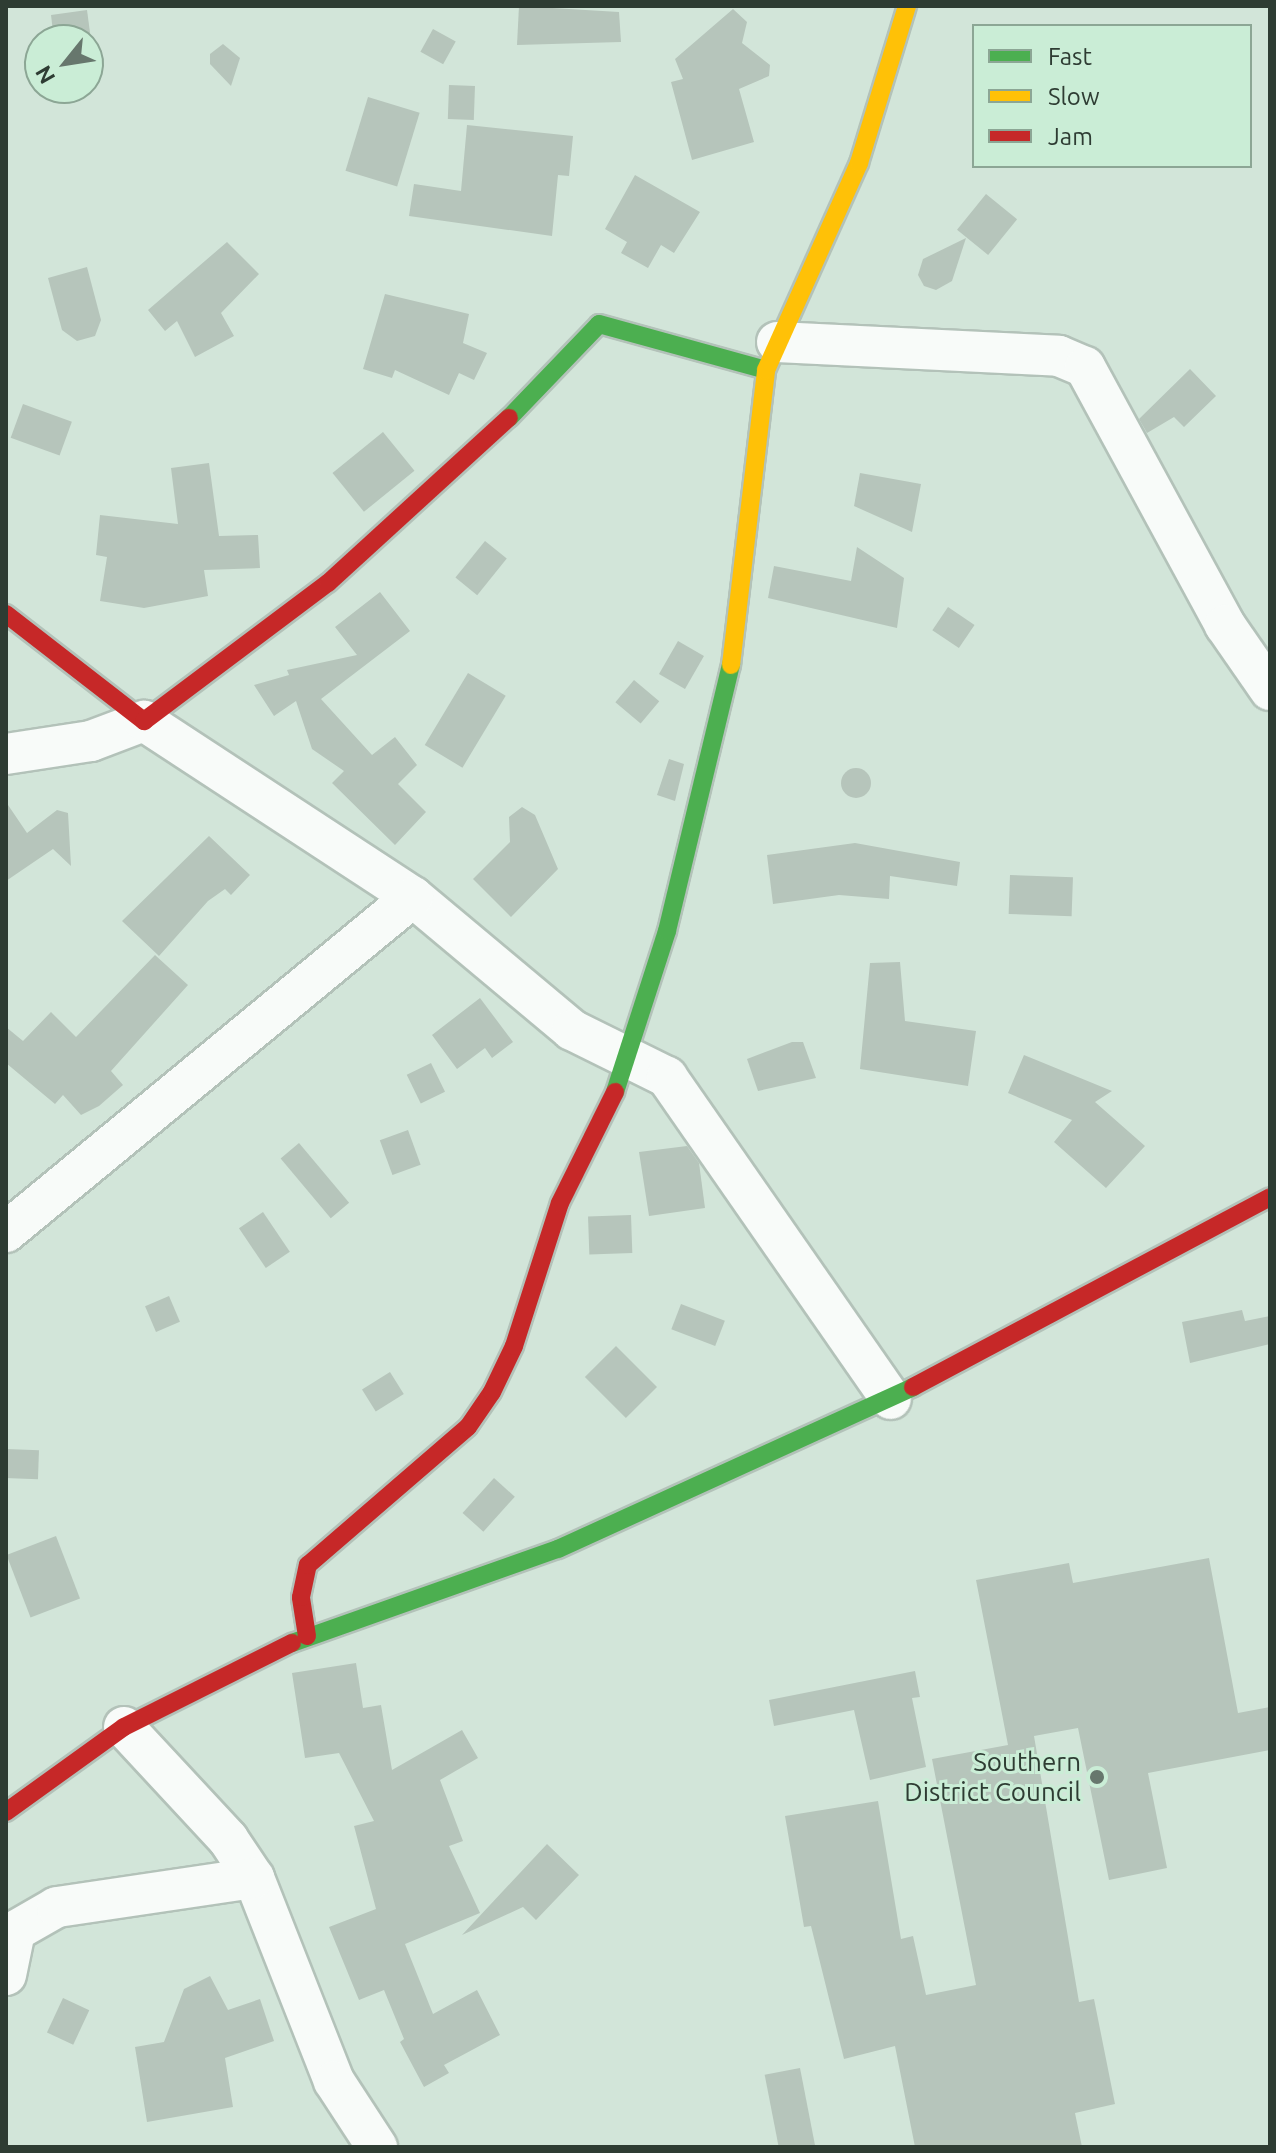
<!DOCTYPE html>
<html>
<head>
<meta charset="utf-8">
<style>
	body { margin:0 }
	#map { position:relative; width:1276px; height:2153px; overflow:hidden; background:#d2e5d9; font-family:Ubuntu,sans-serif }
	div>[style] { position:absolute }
	.building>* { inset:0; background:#b6c5bb; transform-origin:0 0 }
	.round { border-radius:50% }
	.roads { filter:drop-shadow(2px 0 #b3c2b9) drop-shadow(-2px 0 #b3c2b9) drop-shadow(0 2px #b3c2b9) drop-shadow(0 -2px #b3c2b9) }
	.street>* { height:40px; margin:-20px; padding:0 20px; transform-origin:20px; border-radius:20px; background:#f8fbf9 }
	.fast>* { height:18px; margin:-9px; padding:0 9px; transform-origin:9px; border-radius:9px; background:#4caf50 }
	.slow>* { height:18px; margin:-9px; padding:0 9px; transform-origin:9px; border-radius:9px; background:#ffc107 }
	.jam>* { height:18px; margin:-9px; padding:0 9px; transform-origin:9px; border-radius:9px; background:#c62828 }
	.dots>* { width:22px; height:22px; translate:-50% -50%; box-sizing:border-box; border:4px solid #caedd6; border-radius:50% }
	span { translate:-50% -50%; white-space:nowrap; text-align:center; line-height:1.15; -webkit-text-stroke:6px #caedd6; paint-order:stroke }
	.poi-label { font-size:26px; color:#2e3c33 }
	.right { translate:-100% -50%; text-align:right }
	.frame { position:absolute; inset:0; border:8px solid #2e3c33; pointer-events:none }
	.legend { position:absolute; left:972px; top:24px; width:280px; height:144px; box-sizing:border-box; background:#caedd6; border:2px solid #8ca695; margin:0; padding:10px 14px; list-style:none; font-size:24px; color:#2e3c33 }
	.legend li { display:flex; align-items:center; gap:16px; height:40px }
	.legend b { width:40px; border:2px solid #8ca695 }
	.north { position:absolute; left:24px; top:24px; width:80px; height:80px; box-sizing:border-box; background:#caedd6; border:2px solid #8ca695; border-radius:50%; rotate:240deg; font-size:22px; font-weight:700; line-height:32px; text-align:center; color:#2e3c33 }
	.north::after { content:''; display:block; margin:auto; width:28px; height:36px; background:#67776d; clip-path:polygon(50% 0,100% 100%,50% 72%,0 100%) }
</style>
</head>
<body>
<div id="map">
	<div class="building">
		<div style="clip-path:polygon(519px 6px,619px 12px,621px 42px,517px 45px)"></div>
		<div style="clip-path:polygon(733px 9px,747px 22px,742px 43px,770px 65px,769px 76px,739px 89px,754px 142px,692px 160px,671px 82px,683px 79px,675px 59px)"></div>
		<div style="clip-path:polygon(87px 10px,91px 40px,54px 40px,51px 15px)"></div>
		<div style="left:433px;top:29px;width:26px;height:26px;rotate:29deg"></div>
		<div style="clip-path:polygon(223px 44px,240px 58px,231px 86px,210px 64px,210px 54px)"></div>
		<div style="left:449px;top:85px;width:26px;height:34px;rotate:2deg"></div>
		<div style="left:368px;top:97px;width:54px;height:77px;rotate:17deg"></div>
		<div style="clip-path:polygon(467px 125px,573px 136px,569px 176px,558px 175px,552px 236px,409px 216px,414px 184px,461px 191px)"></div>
		<div style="clip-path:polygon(635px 175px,700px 212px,674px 253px,661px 245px,648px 268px,621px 253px,627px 242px,605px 229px)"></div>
		<div style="left:986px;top:194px;width:40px;height:46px;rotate:39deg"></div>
		<div style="clip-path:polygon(966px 238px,952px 281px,936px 290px,924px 286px,918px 275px,923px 259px)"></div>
		<div style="clip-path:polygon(227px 242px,259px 274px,221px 313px,234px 336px,195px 357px,177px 321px,165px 331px,148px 310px)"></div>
		<div style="clip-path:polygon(87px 267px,101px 320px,95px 336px,77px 341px,62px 330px,48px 278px)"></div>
		<div style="clip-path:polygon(385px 294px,469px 314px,463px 343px,487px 353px,474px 380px,459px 373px,449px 395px,395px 370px,392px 378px,363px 369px)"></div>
		<div style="clip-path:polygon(1190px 369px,1216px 396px,1184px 427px,1174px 417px,1147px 433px,1139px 419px)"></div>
		<div style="left:23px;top:404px;width:52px;height:36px;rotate:20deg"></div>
		<div style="left:383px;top:432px;width:50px;height:65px;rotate:51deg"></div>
		<div style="clip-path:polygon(209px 463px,219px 536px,258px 535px,260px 568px,204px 570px,208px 596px,144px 608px,100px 601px,107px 557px,96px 555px,100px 515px,178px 524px,171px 468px)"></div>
		<div style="clip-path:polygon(860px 473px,921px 484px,912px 532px,854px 506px)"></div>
		<div style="left:485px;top:541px;width:28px;height:47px;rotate:39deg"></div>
		<div style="clip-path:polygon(857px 547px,904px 578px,897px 628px,768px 598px,774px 566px,851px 581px)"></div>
		<div style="clip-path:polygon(380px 592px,410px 631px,321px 699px,372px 755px,395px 737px,417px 765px,398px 784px,426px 812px,395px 845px,332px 783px,344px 771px,312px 749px,296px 701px,274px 716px,254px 685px,289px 675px,287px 670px,357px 655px,335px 627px)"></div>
		<div style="left:948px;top:607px;width:32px;height:28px;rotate:34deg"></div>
		<div style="left:678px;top:641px;width:30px;height:38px;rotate:30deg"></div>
		<div style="left:468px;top:673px;width:44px;height:84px;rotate:31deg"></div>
		<div style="left:634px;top:680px;width:33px;height:29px;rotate:40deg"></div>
		<div style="clip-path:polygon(669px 759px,684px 764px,675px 801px,657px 795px)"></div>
		<div class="round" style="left:841px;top:768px;width:30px;height:30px"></div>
		<div style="clip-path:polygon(6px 802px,27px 833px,57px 810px,68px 813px,71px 866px,53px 849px,6px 881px)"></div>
		<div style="clip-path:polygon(522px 807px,535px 815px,558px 869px,511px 917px,473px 879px,510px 842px,509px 817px)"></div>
		<div style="clip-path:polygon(209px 836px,250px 875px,231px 895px,225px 889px,208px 901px,159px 956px,122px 921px)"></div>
		<div style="clip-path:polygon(855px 843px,960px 862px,957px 886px,890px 876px,889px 899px,839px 895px,773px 904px,767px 855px)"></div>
		<div style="left:1010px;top:875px;width:63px;height:39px;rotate:2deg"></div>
		<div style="clip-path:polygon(155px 955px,188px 985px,111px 1071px,123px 1085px,99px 1106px,81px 1115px,63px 1095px,55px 1104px,6px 1063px,6px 1027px,23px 1041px,51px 1012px,76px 1037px)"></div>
		<div style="clip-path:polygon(900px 962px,905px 1021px,976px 1031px,968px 1086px,860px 1069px,870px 963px)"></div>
		<div style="clip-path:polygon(480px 998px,513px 1042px,492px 1058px,485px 1048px,457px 1069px,432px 1035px)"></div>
		<div style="clip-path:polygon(792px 1042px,803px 1042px,816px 1078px,758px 1091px,747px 1059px)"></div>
		<div style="clip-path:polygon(1024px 1055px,1112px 1091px,1095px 1102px,1145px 1146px,1106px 1188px,1054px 1142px,1072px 1120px,1008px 1093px)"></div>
		<div style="left:431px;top:1063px;width:32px;height:27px;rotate:64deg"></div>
		<div style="left:408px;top:1130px;width:37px;height:30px;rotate:70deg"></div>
		<div style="left:299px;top:1143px;width:78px;height:24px;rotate:50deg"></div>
		<div style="clip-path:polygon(687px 1146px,699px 1163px,705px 1208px,649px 1216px,639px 1152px)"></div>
		<div style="left:263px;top:1212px;width:48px;height:29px;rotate:56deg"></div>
		<div style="left:631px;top:1215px;width:38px;height:43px;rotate:88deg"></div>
		<div style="left:169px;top:1296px;width:28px;height:26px;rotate:67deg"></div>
		<div style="left:681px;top:1304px;width:47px;height:27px;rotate:21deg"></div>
		<div style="clip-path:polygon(1242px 1310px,1245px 1321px,1270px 1316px,1270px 1344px,1190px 1363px,1182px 1322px)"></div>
		<div style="left:616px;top:1346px;width:58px;height:44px;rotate:45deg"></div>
		<div style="left:390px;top:1372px;width:26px;height:33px;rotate:58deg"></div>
		<div style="left:6px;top:1449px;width:33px;height:29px;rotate:2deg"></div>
		<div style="left:494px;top:1478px;width:28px;height:47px;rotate:42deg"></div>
		<div style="left:56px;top:1536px;width:67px;height:53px;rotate:69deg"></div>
		<div style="clip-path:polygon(1209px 1558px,1238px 1713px,1270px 1707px,1270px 1750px,1148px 1773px,1167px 1868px,1109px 1880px,1078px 1728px,1034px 1736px,1079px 2002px,1094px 1999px,1115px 2104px,1075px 2113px,1082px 2147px,915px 2147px,895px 2046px,844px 2059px,811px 1926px,804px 1927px,785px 1816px,878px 1801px,901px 1939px,913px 1936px,926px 1995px,976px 1985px,932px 1759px,1008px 1745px,976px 1580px,1069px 1563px,1073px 1583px)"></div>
		<div style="clip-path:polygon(356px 1663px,363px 1708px,381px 1705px,392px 1770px,462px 1730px,478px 1758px,440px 1780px,463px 1841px,449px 1846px,480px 1913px,405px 1944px,433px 2014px,477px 1990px,500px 2035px,444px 2065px,449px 2073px,424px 2087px,400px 2042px,404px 2039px,384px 1990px,359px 2000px,329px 1927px,376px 1909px,354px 1826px,374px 1821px,339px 1753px,305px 1758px,292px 1673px)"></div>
		<div style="clip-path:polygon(915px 1671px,920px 1697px,912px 1698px,926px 1767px,870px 1780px,854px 1710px,774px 1726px,769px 1700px)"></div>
		<div style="clip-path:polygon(547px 1844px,579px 1875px,536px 1920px,523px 1907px,462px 1935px)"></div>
		<div style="clip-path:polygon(210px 1976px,228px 2010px,260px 1999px,274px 2041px,225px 2058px,233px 2107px,147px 2122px,135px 2047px,164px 2042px,184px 1989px)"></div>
		<div style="left:63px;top:1998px;width:29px;height:38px;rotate:25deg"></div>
		<div style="left:800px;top:2068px;width:81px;height:36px;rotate:79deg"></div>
	</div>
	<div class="roads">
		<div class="street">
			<div style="left:777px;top:342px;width:282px;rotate:2.8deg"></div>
			<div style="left:1059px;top:356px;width:28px;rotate:23deg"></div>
			<div style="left:1085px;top:367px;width:294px;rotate:61.5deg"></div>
			<div style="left:1225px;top:625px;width:79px;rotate:55.3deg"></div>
			<div style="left:6px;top:754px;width:86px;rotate:-8.7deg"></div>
			<div style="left:91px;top:741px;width:57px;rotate:-20.7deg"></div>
			<div style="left:144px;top:721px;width:321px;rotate:33.2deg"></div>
			<div style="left:413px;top:897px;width:207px;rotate:39.9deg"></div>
			<div style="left:572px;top:1030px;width:106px;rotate:26.3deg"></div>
			<div style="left:667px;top:1077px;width:392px;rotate:55.2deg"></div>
			<div style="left:6px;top:1232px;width:527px;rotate:-39.46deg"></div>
			<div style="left:124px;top:1727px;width:153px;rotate:47.1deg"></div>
			<div style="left:228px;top:1839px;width:47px;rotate:56.3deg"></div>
			<div style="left:254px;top:1878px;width:218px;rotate:68.5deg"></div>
			<div style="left:334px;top:2081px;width:79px;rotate:56.9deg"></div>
			<div style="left:6px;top:1975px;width:45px;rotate:-78.4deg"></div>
			<div style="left:15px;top:1931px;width:48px;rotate:-29.7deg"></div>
			<div style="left:57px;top:1907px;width:199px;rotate:-8.4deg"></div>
		</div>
		<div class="fast">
			<div style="left:509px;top:418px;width:130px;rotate:-46.2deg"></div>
			<div style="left:599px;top:324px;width:173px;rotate:15.4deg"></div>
			<div style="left:615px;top:1092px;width:169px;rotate:-72.1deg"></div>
			<div style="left:667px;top:931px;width:274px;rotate:-76.5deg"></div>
			<div style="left:292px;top:1643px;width:282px;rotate:-19.5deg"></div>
			<div style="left:558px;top:1549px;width:390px;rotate:-24.5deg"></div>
		</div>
		<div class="slow">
			<div style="left:731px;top:665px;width:297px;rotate:-83.2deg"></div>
			<div style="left:766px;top:370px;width:227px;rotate:-65.8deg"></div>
			<div style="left:859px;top:163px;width:164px;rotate:-73deg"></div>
		</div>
		<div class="jam">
			<div style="left:6px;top:614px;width:175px;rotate:37.8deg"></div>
			<div style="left:144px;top:721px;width:230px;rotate:-36.9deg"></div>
			<div style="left:328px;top:583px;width:245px;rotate:-42.4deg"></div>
			<div style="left:913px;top:1387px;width:404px;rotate:-28deg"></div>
			<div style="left:307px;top:1636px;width:39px;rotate:-99deg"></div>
			<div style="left:301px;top:1597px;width:33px;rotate:-78deg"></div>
			<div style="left:308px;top:1565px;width:211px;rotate:-40.8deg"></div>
			<div style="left:468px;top:1427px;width:42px;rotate:-55.6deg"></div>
			<div style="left:492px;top:1392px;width:51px;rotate:-64.4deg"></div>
			<div style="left:514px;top:1346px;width:150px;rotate:-72.2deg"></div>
			<div style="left:560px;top:1203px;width:124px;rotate:-63.6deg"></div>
			<div style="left:6px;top:1812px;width:145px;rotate:-35.8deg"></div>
			<div style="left:124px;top:1727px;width:188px;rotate:-26.6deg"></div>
		</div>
	</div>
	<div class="dots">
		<div style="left:1097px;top:1777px;background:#67776d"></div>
	</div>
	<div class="poi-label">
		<span class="right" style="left:1081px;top:1777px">Southern<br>District Council</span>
	</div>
	<div class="frame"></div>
	<ul class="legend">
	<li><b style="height:10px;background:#4caf50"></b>Fast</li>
	<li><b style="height:10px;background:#ffc107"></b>Slow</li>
	<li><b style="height:10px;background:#c62828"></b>Jam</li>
	</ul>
	<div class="north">N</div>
</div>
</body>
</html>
